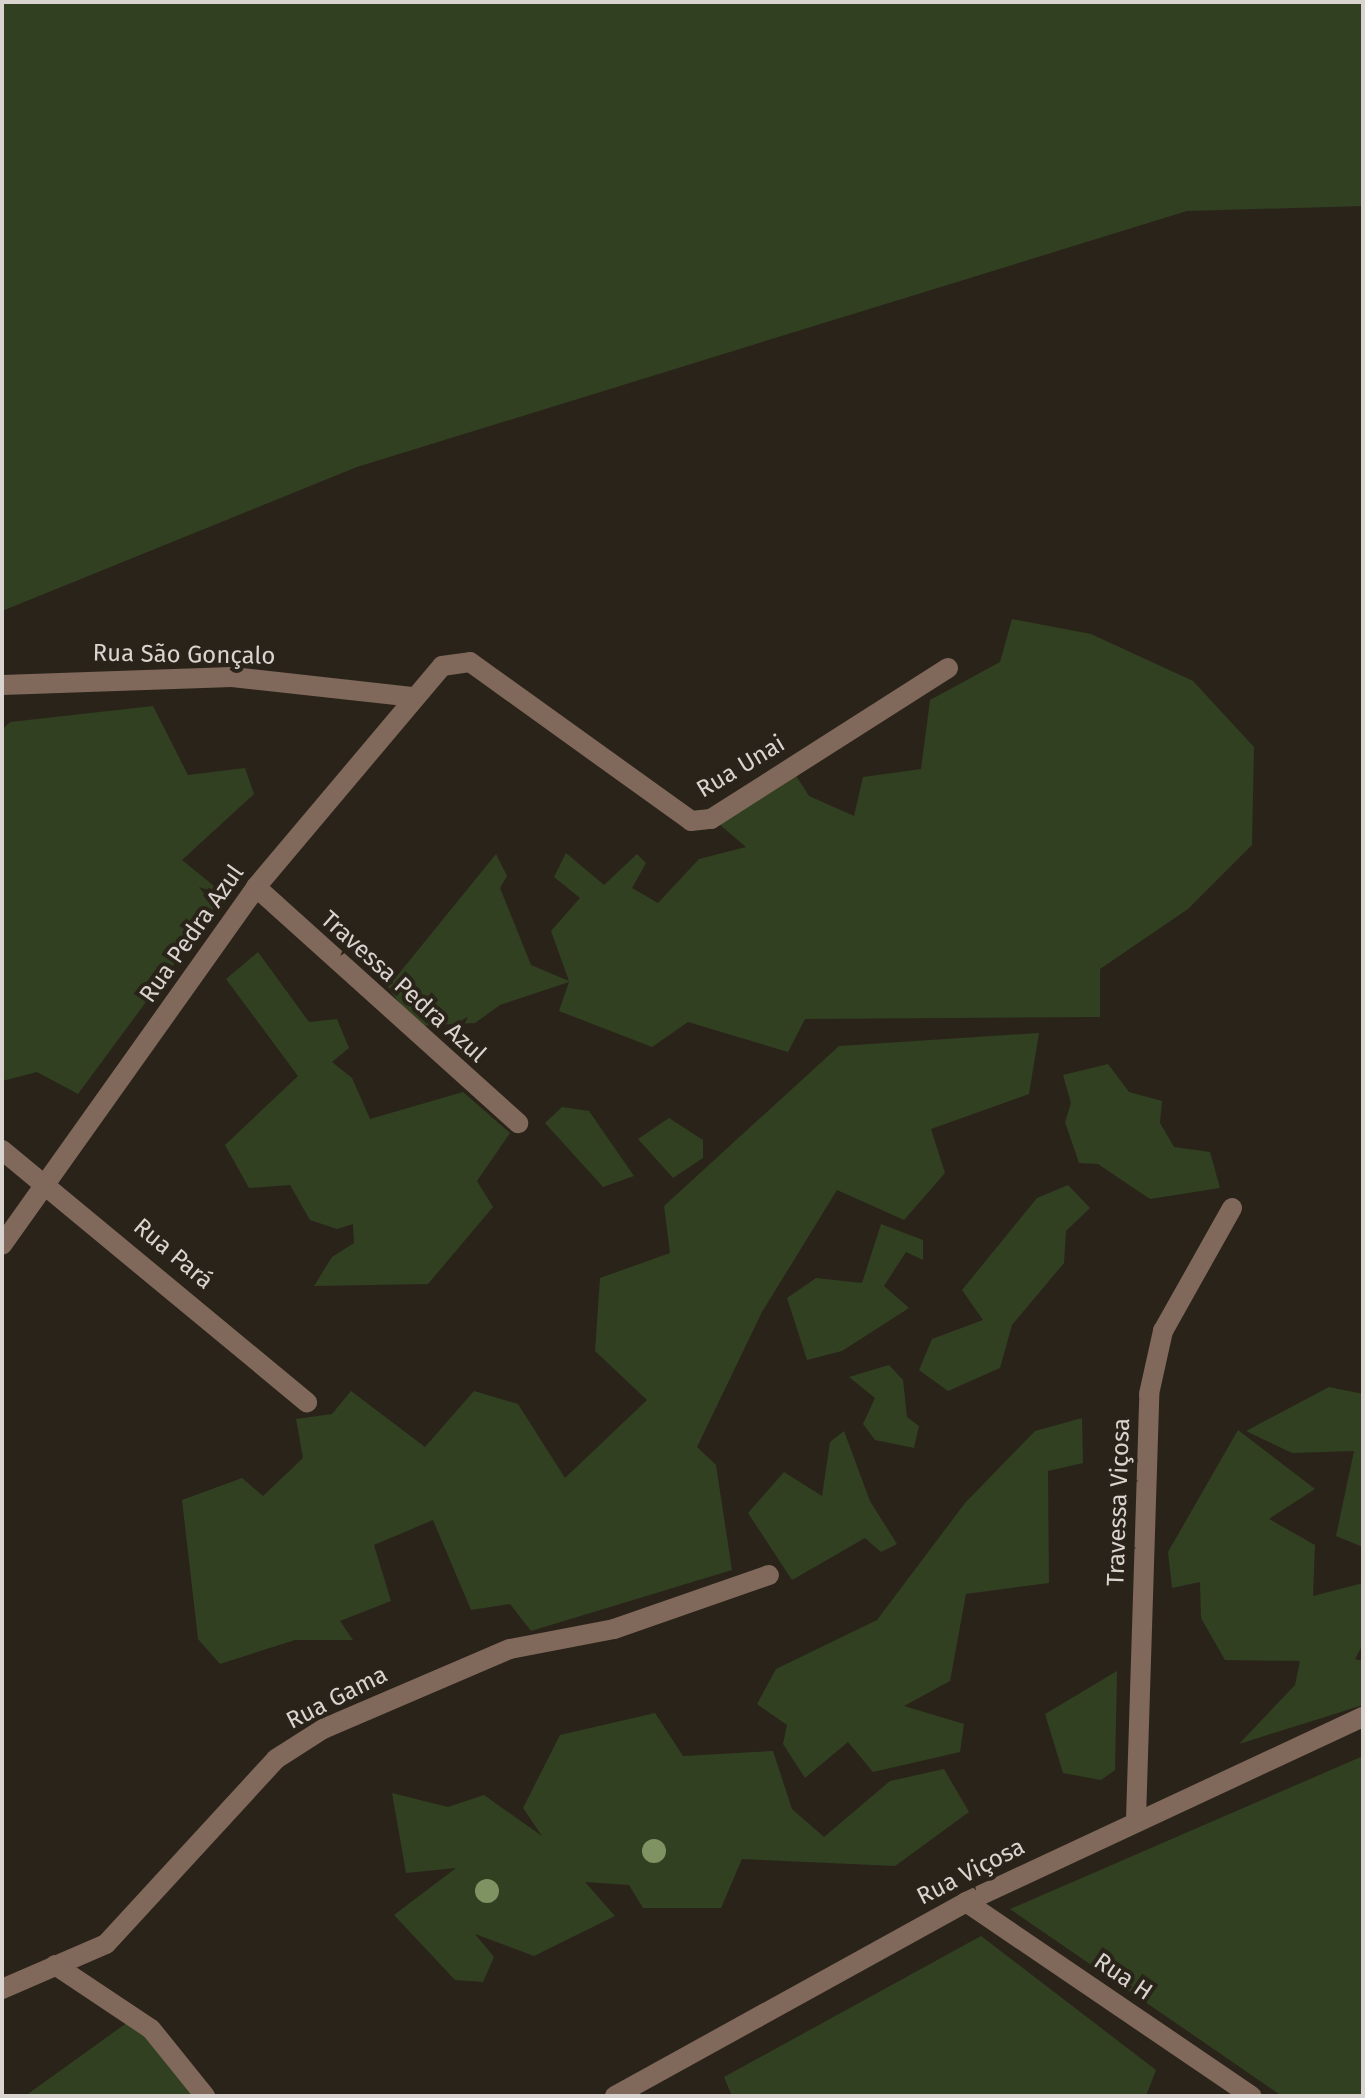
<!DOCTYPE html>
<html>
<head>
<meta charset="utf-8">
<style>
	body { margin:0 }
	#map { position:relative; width:1365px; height:2098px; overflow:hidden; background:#2a231a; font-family:"Fira Sans",sans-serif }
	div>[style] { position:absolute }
	.green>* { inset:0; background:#314020 }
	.minor>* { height:20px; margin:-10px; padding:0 10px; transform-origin:10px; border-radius:10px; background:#80685a }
	.trees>* { width:24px; height:24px; margin:-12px; border-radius:50%; background:#7f9262 }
	span { translate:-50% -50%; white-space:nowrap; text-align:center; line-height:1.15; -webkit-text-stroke:8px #2a231a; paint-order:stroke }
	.street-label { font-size:24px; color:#d9d4cf }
	.frame { position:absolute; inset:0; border:4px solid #d9d4cf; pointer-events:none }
</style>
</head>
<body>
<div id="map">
	<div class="green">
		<div style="clip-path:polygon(2px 2px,1363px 2px,1363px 206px,1187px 211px,357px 467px,2px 611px)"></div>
		<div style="clip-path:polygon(1012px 619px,1091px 634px,1193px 681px,1254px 747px,1252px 845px,1188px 909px,1100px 969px,1100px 1017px,805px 1019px,788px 1052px,688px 1022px,652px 1047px,559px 1011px,569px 982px,500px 1005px,475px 1023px,415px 1026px,388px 987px,496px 854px,507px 876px,500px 888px,531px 965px,569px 981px,551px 931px,580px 898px,554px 877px,566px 853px,604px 885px,637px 854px,646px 863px,632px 888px,658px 903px,699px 859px,746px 847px,719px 824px,795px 774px,809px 796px,854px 816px,863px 777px,921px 769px,930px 700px,1000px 662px)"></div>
		<div style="clip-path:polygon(153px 706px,188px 775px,245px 768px,254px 794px,182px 860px,225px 895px,78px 1094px,37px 1072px,2px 1081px,2px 730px,10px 722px)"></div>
		<div style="clip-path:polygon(258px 952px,309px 1022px,337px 1019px,349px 1048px,332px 1062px,352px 1078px,370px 1119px,463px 1092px,510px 1133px,477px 1181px,493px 1207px,428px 1284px,314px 1286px,332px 1257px,354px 1243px,353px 1224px,337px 1229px,310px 1220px,290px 1185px,249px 1188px,225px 1145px,298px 1076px,226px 979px)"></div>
		<div style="clip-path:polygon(1039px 1033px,1029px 1094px,931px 1129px,945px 1173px,904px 1220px,837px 1190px,762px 1312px,697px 1447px,716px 1465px,732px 1570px,531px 1631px,510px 1604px,471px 1610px,433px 1520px,374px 1545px,391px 1601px,340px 1621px,353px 1640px,295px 1640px,220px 1664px,198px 1639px,182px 1500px,242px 1478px,263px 1496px,303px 1458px,296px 1419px,332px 1414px,351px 1391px,425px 1447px,474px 1391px,518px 1404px,565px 1478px,647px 1400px,595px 1351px,600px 1278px,670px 1253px,664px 1206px,839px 1046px)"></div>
		<div style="clip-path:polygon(1108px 1064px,1129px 1092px,1162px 1101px,1160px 1123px,1174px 1147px,1210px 1152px,1220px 1188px,1150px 1199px,1098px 1164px,1079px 1163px,1065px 1122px,1071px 1103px,1063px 1075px)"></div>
		<div style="clip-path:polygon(562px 1107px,589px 1111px,634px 1176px,603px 1187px,545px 1123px)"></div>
		<div style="clip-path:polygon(669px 1118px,703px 1140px,703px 1158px,673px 1178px,638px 1139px)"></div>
		<div style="clip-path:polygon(1068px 1185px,1090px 1208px,1066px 1231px,1064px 1263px,1012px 1325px,1000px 1368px,948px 1391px,919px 1370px,932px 1339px,983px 1320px,962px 1290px,1037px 1198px)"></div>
		<div style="clip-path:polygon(881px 1224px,923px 1240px,923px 1260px,906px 1252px,884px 1286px,909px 1308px,842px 1351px,807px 1360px,787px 1298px,816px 1278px,862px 1283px)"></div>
		<div style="clip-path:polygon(889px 1365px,903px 1380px,907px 1417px,919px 1426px,914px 1448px,875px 1440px,863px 1424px,875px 1398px,849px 1377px)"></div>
		<div style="clip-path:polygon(1329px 1387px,1363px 1394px,1363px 1547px,1336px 1536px,1354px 1451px,1292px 1453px,1246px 1431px)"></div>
		<div style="clip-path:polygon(1082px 1418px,1083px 1463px,1048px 1471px,1049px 1583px,966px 1594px,950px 1681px,904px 1706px,964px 1724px,960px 1752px,873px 1772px,848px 1742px,805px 1778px,783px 1744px,787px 1725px,757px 1704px,776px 1669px,877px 1620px,965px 1503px,1035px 1431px)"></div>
		<div style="clip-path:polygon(1238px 1430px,1315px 1489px,1269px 1519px,1315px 1545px,1313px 1596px,1363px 1583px,1363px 1644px,1355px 1659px,1363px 1661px,1363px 1705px,1239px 1744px,1295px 1685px,1300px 1661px,1225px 1660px,1201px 1618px,1200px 1582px,1172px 1588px,1168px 1552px)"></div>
		<div style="clip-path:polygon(844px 1431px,870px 1501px,897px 1544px,881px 1552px,865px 1538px,792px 1580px,748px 1513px,784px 1472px,822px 1496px,830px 1442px)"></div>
		<div style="clip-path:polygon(1117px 1671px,1115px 1770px,1101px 1780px,1063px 1773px,1045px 1714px)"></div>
		<div style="clip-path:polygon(655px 1713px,683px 1756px,773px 1751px,792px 1809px,824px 1837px,890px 1781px,944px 1769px,969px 1812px,895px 1866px,742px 1859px,721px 1908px,643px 1908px,629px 1885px,585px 1882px,615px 1916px,534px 1956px,475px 1934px,494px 1957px,483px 1982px,455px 1980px,394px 1915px,456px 1868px,406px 1873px,392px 1793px,448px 1807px,484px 1795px,542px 1836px,523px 1808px,560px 1735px)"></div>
		<div style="clip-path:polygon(1363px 1756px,1363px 2096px,1282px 2096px,1010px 1909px)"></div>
		<div style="clip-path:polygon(981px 1936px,1156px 2070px,1146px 2096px,732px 2096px,724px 2077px)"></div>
		<div style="clip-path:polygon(128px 2022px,165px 2044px,193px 2096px,25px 2096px)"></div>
	</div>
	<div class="minor">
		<div style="left:2px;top:685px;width:230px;rotate:-2deg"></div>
		<div style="left:232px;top:677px;width:181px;rotate:6.3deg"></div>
		<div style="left:256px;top:887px;width:353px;rotate:42deg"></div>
		<div style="left:2px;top:1150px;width:396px;rotate:39.6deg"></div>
		<div style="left:2px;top:1245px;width:439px;rotate:-54.6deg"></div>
		<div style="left:256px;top:887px;width:289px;rotate:-49.9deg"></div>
		<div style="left:442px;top:666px;width:28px;rotate:-8deg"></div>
		<div style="left:470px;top:662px;width:272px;rotate:35.7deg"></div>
		<div style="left:691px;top:821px;width:20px;rotate:-6deg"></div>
		<div style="left:711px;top:819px;width:281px;rotate:-32.5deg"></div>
		<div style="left:1136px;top:1819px;width:425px;rotate:-88.2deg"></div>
		<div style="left:1149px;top:1394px;width:65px;rotate:-77.5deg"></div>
		<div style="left:1163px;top:1331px;width:141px;rotate:-60.7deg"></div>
		<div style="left:966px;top:1902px;width:345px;rotate:34.2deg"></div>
		<div style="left:55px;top:1965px;width:115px;rotate:33.7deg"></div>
		<div style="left:151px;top:2029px;width:86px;rotate:51.1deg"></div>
		<div style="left:2px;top:1989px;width:113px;rotate:-23.4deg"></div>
		<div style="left:106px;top:1944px;width:251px;rotate:-47.4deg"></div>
		<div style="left:276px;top:1759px;width:56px;rotate:-32.6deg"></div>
		<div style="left:323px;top:1729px;width:203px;rotate:-23.2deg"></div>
		<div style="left:510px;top:1649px;width:106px;rotate:-10.9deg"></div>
		<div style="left:614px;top:1629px;width:164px;rotate:-19.2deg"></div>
		<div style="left:615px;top:2096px;width:401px;rotate:-28.9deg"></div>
		<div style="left:966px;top:1902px;width:438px;rotate:-25deg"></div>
	</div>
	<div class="trees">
		<div style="left:654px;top:1851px"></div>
		<div style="left:487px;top:1891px"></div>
	</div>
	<div class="street-label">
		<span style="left:184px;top:655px;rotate:1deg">Rua São Gonçalo</span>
		<span style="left:741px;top:767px;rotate:-31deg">Rua Unai</span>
		<span style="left:192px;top:934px;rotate:-55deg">Rua Pedra Azul</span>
		<span style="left:403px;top:987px;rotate:42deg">Travessa Pedra Azul</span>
		<span style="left:173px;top:1254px;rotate:40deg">Rua Pará</span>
		<span style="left:1119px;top:1502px;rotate:-88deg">Travessa Viçosa</span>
		<span style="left:337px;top:1698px;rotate:-27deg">Rua Gama</span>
		<span style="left:971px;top:1872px;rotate:-27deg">Rua Viçosa</span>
		<span style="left:1123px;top:1977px;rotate:34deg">Rua H</span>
	</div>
	<div class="frame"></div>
</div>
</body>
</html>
